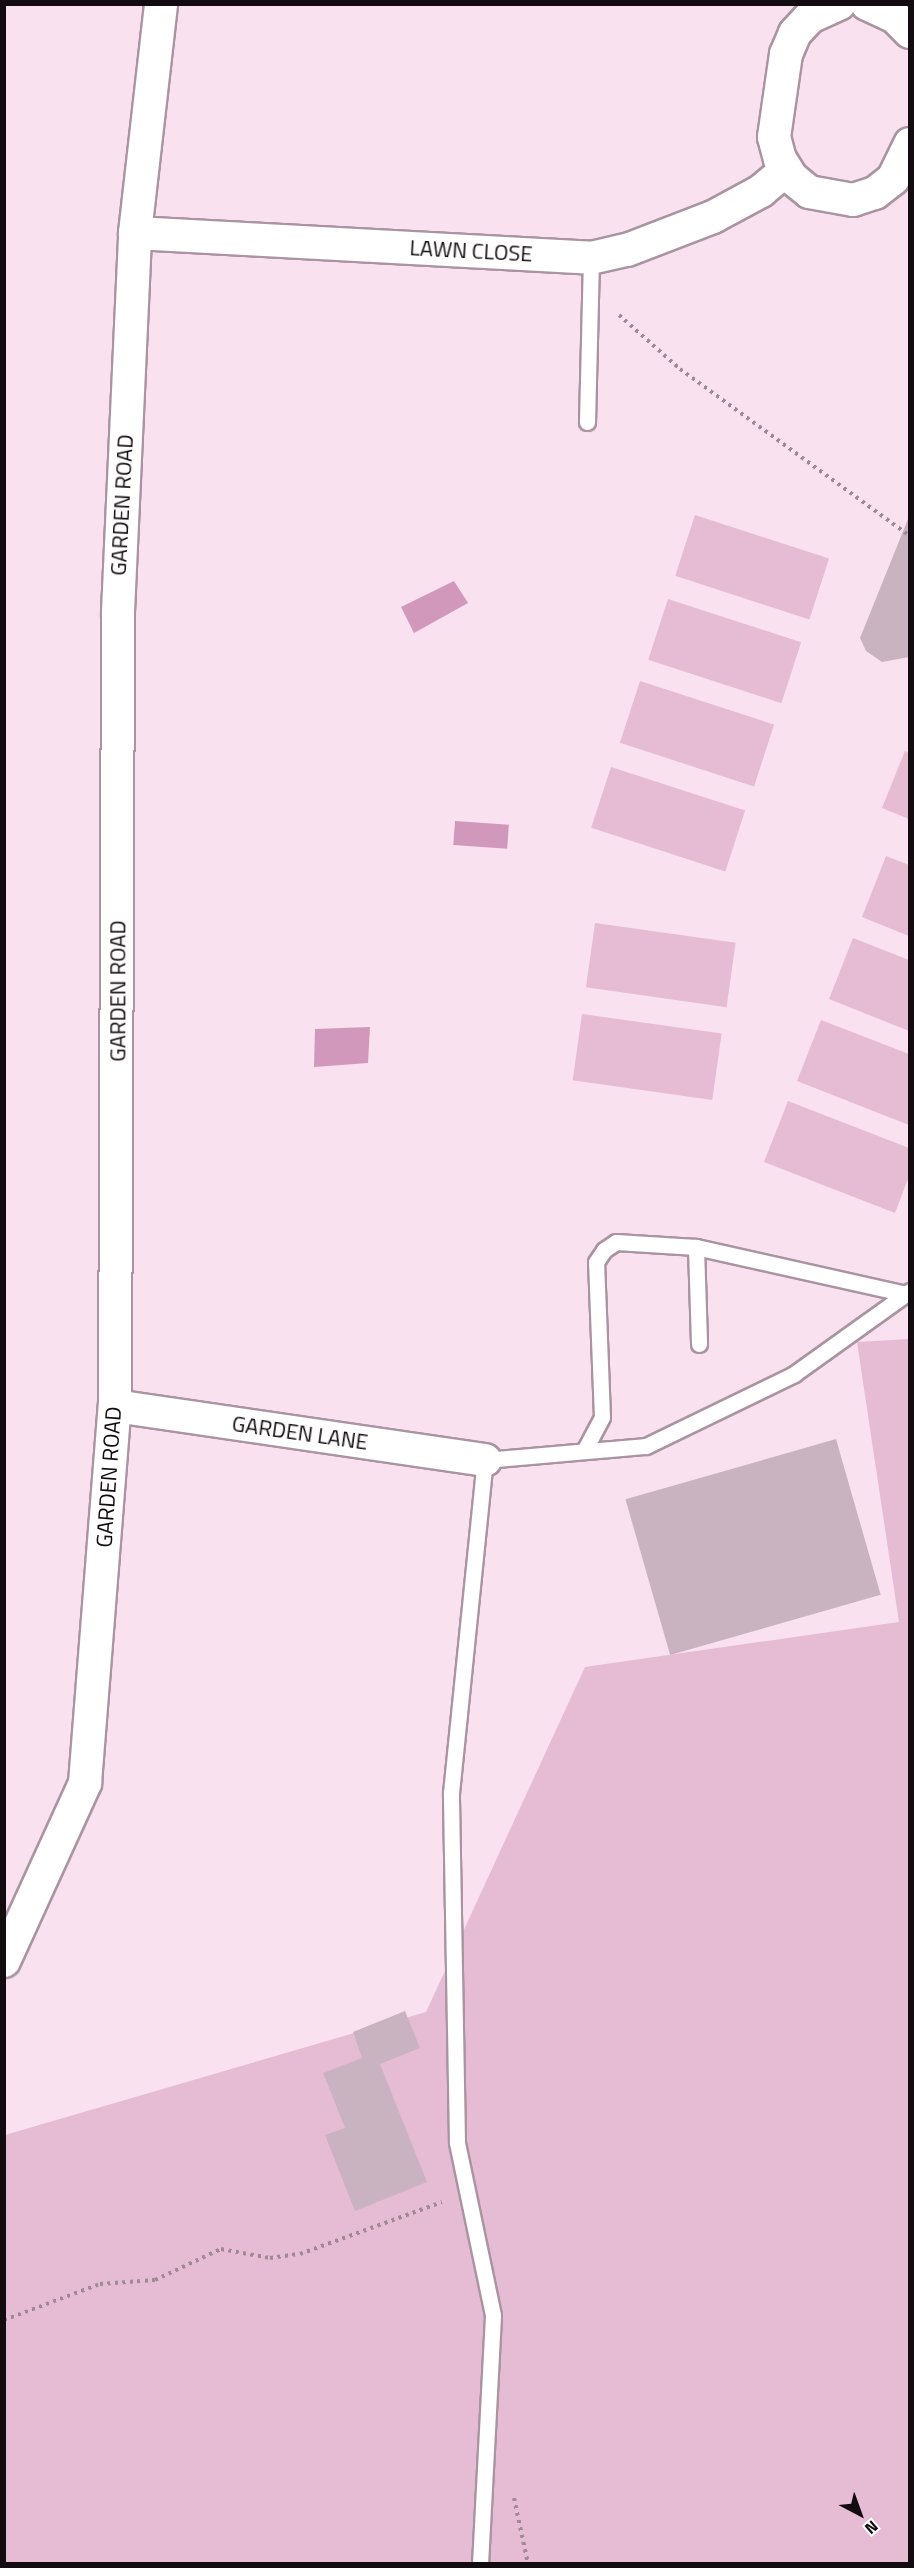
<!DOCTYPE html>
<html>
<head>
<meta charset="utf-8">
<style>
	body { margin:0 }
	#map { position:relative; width:914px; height:2568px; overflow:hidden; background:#f9e1ef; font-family:"Titillium Web",sans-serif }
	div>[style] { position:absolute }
	.green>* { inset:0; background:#e6bbd4; transform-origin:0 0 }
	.water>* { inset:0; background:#d298bb; transform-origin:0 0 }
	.building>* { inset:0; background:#cab3c0; transform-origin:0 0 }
	.path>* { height:4px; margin-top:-2px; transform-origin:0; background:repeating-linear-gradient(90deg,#9c8b95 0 3px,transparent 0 7.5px) }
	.roads { filter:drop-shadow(2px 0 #aa94a1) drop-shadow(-2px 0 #aa94a1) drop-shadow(0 2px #aa94a1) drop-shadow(0 -2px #aa94a1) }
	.service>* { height:15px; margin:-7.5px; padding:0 7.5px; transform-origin:7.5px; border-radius:7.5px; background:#fff }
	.minor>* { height:32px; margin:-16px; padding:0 16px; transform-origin:16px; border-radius:16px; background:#fff }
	span { translate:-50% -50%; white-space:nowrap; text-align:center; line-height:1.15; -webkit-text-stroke:4.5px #fff; paint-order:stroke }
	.street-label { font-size:22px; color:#120b0f }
	.frame { position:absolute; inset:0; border:6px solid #120b0f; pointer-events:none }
	.north { position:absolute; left:830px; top:2484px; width:60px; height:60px; -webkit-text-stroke:4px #fff; paint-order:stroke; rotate:139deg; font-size:16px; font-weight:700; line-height:24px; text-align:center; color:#120b0f }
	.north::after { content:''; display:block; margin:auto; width:21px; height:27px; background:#120b0f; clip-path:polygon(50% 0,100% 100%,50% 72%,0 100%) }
</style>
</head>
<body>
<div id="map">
	<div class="green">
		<div style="left:695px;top:515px;width:141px;height:64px;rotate:18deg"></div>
		<div style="left:668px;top:599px;width:140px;height:64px;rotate:18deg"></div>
		<div style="left:640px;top:681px;width:141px;height:65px;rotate:18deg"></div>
		<div style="clip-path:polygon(905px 751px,909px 753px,909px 819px,882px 808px)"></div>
		<div style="left:611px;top:767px;width:141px;height:64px;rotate:18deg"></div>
		<div style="clip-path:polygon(886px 856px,909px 865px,909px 936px,862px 917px)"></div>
		<div style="left:595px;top:923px;width:142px;height:65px;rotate:8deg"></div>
		<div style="clip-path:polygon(853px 938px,909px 960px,909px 1031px,829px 999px)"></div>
		<div style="left:582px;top:1014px;width:141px;height:67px;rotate:8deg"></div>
		<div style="clip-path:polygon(821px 1020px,909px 1054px,909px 1125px,797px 1081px)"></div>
		<div style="clip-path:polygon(788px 1101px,909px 1148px,909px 1176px,895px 1213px,764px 1162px)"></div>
		<div style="clip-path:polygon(909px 1339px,909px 2563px,5px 2564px,5px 2135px,426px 2012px,585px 1667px,899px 1622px,857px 1342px)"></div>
	</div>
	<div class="water">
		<div style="clip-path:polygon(454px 581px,468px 603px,414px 633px,401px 607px)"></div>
		<div style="left:455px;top:821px;width:54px;height:24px;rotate:4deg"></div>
		<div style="clip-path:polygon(370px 1027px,368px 1063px,314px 1067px,315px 1029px)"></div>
	</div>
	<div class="building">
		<div style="clip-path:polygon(908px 519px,909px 657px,882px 662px,866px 651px,860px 638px)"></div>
		<div style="left:836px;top:1439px;width:162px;height:219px;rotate:74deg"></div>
		<div style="clip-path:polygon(405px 2011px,420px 2048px,380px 2064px,427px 2182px,355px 2211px,325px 2135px,345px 2128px,323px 2073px,362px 2058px,353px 2032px)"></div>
	</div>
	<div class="path">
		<div style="left:619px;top:315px;width:81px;rotate:41.5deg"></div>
		<div style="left:680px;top:369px;width:284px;rotate:36deg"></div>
		<div style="left:4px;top:2320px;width:103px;rotate:-20.6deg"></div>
		<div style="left:100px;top:2284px;width:55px;rotate:-4.2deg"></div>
		<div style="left:155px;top:2280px;width:73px;rotate:-25.2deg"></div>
		<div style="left:221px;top:2249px;width:50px;rotate:10.4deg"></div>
		<div style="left:270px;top:2258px;width:30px;rotate:-8deg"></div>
		<div style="left:300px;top:2254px;width:151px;rotate:-20.1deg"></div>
		<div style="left:514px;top:2498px;width:67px;rotate:78deg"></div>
	</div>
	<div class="roads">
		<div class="service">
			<div style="left:587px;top:422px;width:164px;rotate:-88.6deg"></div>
			<div style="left:696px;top:1247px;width:215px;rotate:12.6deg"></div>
			<div style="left:584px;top:1451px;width:38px;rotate:-62deg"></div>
			<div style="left:602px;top:1417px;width:155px;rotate:-92.2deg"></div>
			<div style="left:596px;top:1262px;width:14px;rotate:-56deg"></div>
			<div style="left:604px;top:1250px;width:14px;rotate:-34deg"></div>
			<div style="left:616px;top:1242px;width:80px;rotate:3.6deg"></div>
			<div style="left:696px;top:1247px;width:97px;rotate:88.2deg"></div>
			<div style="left:480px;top:2564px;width:249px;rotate:-87deg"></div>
			<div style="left:493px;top:2315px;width:177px;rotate:-101.8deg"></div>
			<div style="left:457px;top:2142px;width:349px;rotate:-91deg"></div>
			<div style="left:451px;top:1793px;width:335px;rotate:-84.2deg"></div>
			<div style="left:485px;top:1460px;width:162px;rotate:-5deg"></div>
			<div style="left:646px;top:1446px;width:165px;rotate:-25.9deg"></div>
			<div style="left:794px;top:1374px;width:143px;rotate:-35.6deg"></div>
		</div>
		<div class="minor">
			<div style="left:839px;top:4px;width:32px;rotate:156deg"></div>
			<div style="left:810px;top:17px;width:22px;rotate:133deg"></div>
			<div style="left:795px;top:33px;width:23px;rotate:113deg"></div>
			<div style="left:786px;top:54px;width:84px;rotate:98.2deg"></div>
			<div style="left:774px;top:137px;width:23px;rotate:75deg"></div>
			<div style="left:780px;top:159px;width:22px;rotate:58deg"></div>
			<div style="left:792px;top:178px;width:22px;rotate:39deg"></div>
			<div style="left:809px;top:192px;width:45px;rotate:10.3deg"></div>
			<div style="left:853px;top:200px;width:23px;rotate:-18deg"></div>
			<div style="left:875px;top:193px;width:23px;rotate:-38deg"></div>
			<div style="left:893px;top:179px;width:39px;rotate:-64deg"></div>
			<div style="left:867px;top:4px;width:31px;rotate:25deg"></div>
			<div style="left:895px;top:17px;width:21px;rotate:45deg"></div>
			<div style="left:135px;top:233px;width:457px;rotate:3.1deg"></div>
			<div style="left:591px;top:258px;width:37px;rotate:-13deg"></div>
			<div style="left:627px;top:250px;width:92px;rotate:-21deg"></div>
			<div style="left:713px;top:217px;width:55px;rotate:-28.4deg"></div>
			<div style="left:761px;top:191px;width:33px;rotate:-40deg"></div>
			<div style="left:115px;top:1406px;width:374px;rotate:8.3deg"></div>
			<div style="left:4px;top:1961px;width:196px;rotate:-65.5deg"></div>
			<div style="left:85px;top:1783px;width:378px;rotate:-85.5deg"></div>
			<div style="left:115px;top:1406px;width:794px;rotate:-89.78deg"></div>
			<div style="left:118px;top:612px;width:379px;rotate:-87.4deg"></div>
			<div style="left:135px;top:233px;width:230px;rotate:-83.5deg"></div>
		</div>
	</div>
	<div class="street-label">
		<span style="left:471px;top:251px;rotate:3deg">LAWN CLOSE</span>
		<span style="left:122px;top:505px;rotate:-87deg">GARDEN ROAD</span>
		<span style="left:118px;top:991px;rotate:-90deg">GARDEN ROAD</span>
		<span style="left:300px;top:1433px;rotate:8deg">GARDEN LANE</span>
		<span style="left:109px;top:1477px;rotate:-86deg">GARDEN ROAD</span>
	</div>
	<div class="frame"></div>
	<div class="north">N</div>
</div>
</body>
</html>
